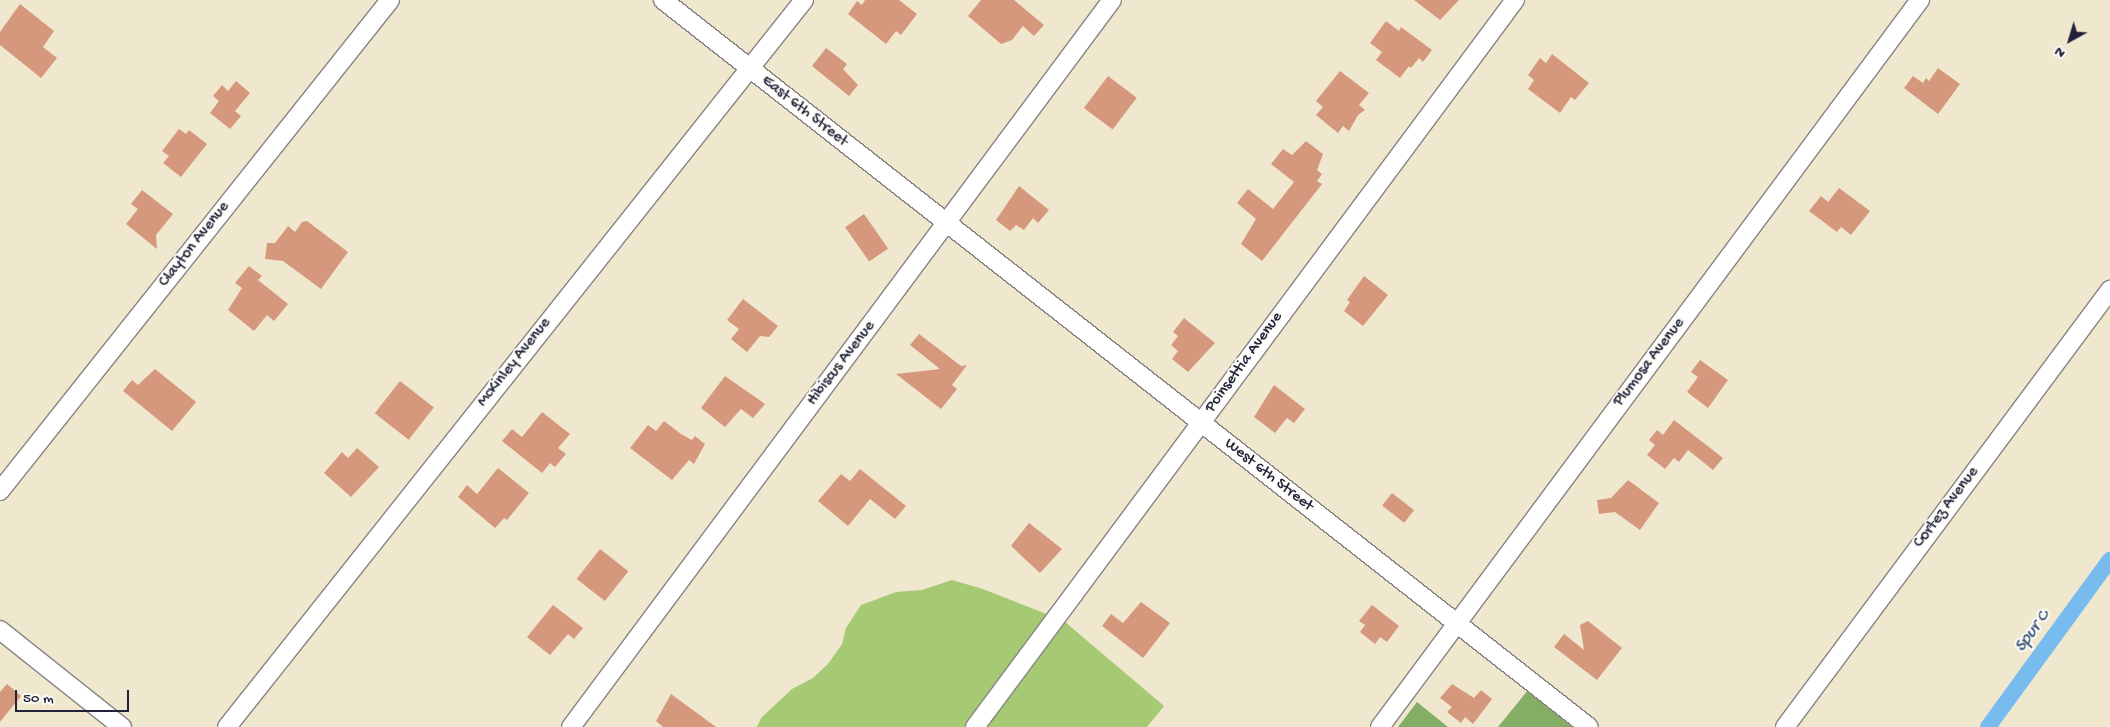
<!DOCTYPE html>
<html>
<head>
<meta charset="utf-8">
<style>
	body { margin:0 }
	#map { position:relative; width:2110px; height:727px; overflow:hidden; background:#f0e8ce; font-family:"Gochi Hand",sans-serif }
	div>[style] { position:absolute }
	.green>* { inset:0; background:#a6ca74 }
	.forest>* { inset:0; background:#84ae66 }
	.canal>* { height:16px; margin:-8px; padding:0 8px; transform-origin:8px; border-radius:8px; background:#78bbee }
	.building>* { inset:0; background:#d5987d; transform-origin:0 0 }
	.roads { filter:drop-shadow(1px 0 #898584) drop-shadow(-1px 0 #898584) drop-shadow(0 1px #898584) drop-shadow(0 -1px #898584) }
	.street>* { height:18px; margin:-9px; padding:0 9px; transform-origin:9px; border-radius:9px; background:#fff }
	span { translate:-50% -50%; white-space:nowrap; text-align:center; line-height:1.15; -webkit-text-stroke:4px #fdfcf7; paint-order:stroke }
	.street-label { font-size:16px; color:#22223b }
	.water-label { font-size:18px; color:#40587a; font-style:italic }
	.north { position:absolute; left:2045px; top:15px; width:50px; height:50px; -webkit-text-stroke:4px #fdfcf7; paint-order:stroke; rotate:219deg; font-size:14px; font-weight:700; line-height:20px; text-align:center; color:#22223b }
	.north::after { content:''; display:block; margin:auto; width:18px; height:22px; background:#22223b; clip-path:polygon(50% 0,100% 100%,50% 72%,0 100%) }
	.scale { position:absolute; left:15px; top:690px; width:114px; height:22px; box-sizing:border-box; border:2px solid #22223b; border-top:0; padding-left:6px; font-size:15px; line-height:18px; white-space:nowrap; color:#22223b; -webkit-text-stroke:4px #fdfcf7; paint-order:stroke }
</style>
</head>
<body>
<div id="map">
	<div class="green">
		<div style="clip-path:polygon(952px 580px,983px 589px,1064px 621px,1164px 706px,1147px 727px,757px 727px,761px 718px,792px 689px,813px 678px,828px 664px,842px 644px,846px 628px,861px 605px,896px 592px,922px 590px)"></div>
	</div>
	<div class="forest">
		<div style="clip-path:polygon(1528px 690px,1574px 727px,1498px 727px)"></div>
		<div style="clip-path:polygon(1417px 702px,1448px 727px,1398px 727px)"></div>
	</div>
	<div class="canal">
		<div style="left:1988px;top:727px;width:207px;rotate:-53.9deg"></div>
	</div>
	<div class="building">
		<div style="clip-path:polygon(865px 0,899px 0,917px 14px,901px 35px,896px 31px,886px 44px,848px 14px,857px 1px,862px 5px)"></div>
		<div style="clip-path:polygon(981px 0,1014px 0,1044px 25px,1034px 36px,1023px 26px,1012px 40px,1001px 44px,968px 16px)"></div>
		<div style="clip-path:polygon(1414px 0,1459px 0,1440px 20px)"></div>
		<div style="clip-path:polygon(20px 4px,54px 31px,43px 47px,57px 58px,41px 78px,0 45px,0 32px)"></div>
		<div style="clip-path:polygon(1386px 21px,1399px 31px,1401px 27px,1432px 50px,1423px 62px,1419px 58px,1411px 68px,1409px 66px,1400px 78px,1376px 60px,1382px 52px,1370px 43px)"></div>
		<div style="clip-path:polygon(826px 48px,847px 64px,843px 69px,858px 85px,849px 96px,812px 66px)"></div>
		<div style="clip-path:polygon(1552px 54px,1589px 83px,1575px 100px,1571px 97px,1560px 113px,1528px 89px,1534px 80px,1528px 75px,1540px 58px,1546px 63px)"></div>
		<div style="clip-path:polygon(1938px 68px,1960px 84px,1938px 114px,1904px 88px,1913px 76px,1923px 83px,1926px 78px,1929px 81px)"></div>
		<div style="clip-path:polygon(1340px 71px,1369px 93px,1359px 105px,1365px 110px,1358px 115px,1349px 131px,1343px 126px,1338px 133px,1316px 115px,1323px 107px,1316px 101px)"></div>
		<div style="left:1108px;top:76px;width:36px;height:40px;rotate:37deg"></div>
		<div style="clip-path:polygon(236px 81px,250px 93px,235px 111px,241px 116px,230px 129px,210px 113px,219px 101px,213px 96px,222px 85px,228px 91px)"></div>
		<div style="clip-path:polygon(179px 129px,186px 134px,189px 130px,207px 144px,181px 177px,163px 163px,169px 156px,162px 151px)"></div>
		<div style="clip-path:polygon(1306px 141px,1323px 154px,1317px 170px,1322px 174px,1317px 181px,1322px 184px,1262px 261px,1241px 244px,1256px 219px,1237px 203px,1248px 189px,1273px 209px,1294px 182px,1271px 164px,1283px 149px,1292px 155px)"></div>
		<div style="clip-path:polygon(1019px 186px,1049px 210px,1038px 223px,1033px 218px,1024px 230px,1016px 225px,1010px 231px,996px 220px)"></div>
		<div style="clip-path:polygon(1839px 188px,1870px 211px,1851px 235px,1841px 227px,1837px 232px,1809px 211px,1821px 196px,1828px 202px)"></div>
		<div style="clip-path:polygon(142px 190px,173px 214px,156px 235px,157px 249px,126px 224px,138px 209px,131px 204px)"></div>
		<div style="left:864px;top:214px;width:42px;height:23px;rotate:55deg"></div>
		<div style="clip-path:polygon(307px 221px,348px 252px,321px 289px,283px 261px,265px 259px,267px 243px,275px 243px,288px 226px,295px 232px,302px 222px)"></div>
		<div style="clip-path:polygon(249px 266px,262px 276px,258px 280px,288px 304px,274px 321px,267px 315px,254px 331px,228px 310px,242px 288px,235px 283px)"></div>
		<div style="clip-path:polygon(1364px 276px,1388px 295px,1363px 326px,1344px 311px,1350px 302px,1347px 300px)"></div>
		<div style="clip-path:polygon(743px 299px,778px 326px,769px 337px,760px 336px,747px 352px,731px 339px,739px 329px,727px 320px)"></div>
		<div style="clip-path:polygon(1184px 318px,1215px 343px,1188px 372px,1172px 359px,1178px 351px,1171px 345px,1178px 336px,1173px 332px)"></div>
		<div style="clip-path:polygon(919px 334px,961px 366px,967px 365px,952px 385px,957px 389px,941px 409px,896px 374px,940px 369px,910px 345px)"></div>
		<div style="clip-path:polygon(1700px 360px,1728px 380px,1708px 408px,1687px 392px,1698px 377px,1691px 372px)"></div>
		<div style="clip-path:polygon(155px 369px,196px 402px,172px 431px,123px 391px,132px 380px,138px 385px)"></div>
		<div style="clip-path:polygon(725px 376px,765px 404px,753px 418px,741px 409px,725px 427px,701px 408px)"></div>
		<div style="left:400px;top:381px;width:43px;height:41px;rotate:38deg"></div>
		<div style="clip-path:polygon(1274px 385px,1305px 409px,1294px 423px,1287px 418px,1275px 433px,1254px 417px)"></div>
		<div style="clip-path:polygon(542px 412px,570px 434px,558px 448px,566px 454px,555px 467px,550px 463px,542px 473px,502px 441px,512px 429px,522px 437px)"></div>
		<div style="clip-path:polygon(1674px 420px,1723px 458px,1713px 470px,1688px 450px,1679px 462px,1674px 458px,1665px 469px,1647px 455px,1655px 445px,1649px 440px,1657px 430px,1663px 435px)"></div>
		<div style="clip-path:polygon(664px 421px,681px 434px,692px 440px,695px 436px,705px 444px,694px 464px,689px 460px,672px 480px,630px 448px,648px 425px,656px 431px)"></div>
		<div style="clip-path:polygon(357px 448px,379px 467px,351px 497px,324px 473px,342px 452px,348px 458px)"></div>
		<div style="clip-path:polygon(498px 468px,529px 493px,507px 520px,504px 518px,495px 528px,458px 497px,467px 485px,477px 494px)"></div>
		<div style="clip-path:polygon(860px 469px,906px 506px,895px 519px,870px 499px,848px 526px,818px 501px,841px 474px,850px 481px)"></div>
		<div style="clip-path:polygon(1628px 480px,1659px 503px,1640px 530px,1615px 512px,1599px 514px,1597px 500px,1611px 498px)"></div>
		<div style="left:1392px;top:493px;width:28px;height:16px;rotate:38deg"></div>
		<div style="clip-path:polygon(1029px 523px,1062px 549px,1040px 573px,1011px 546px)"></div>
		<div style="left:600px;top:549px;width:36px;height:38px;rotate:38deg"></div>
		<div style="clip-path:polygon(1141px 602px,1170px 623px,1143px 658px,1102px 626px,1111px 614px,1123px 623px)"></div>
		<div style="clip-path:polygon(553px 605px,583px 628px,574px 639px,568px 634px,550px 655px,527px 637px)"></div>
		<div style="clip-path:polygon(1372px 605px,1399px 626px,1387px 642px,1380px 637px,1375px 644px,1360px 632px,1365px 625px,1359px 621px)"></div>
		<div style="clip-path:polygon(1588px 621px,1622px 648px,1597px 680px,1554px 647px,1564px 634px,1584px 650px,1580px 625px)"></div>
		<div style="clip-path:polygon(7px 684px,21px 696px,0 722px,0 692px)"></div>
		<div style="clip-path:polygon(1452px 684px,1474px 698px,1481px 690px,1492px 699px,1473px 724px,1465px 717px,1461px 723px,1447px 712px,1452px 707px,1440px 698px)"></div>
		<div style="clip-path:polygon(671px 694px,716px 727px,663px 727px,656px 721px)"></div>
	</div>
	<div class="roads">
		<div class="street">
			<div style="left:663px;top:0;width:1177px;rotate:38.14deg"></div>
			<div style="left:0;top:491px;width:627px;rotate:-51.54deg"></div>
			<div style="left:0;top:630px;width:156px;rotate:38.5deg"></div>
			<div style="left:227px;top:727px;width:928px;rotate:-51.56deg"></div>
			<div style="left:571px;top:727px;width:906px;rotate:-53.35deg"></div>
			<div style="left:975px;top:727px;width:906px;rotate:-53.4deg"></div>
			<div style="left:1380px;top:727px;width:906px;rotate:-53.4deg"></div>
			<div style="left:1785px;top:727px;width:545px;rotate:-53.36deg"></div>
		</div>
	</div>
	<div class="street-label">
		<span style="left:804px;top:112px;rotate:38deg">East 6th Street</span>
		<span style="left:195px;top:245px;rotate:-52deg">Clayton Avenue</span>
		<span style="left:515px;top:363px;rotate:-52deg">McKinley Avenue</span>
		<span style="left:1245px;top:363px;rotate:-54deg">Poinsettia Avenue</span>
		<span style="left:1650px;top:363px;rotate:-53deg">Plumosa Avenue</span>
		<span style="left:842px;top:364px;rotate:-53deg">Hibiscus Avenue</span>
		<span style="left:1268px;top:476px;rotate:38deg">West 6th Street</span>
		<span style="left:1947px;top:508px;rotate:-53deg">Cortez Avenue</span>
	</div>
	<div class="water-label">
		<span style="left:2033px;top:632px;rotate:-54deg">Spur C</span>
	</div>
	<div class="north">N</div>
	<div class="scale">50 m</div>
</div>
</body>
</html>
